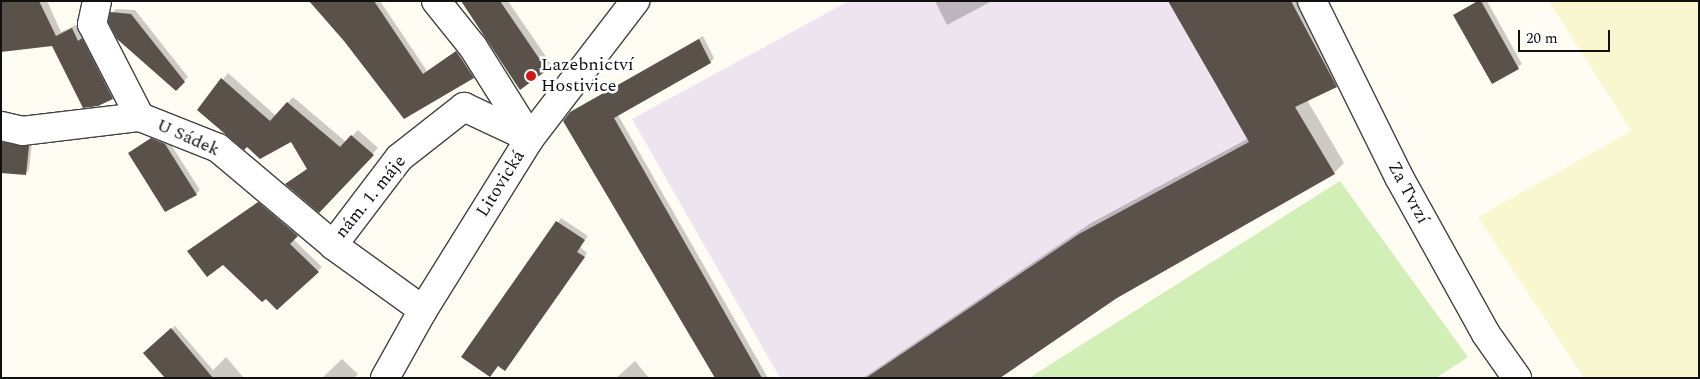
<!DOCTYPE html>
<html>
<head>
<meta charset="utf-8">
<style>
	body { margin:0 }
	#map { position:relative; width:1700px; height:379px; overflow:hidden; background:#fffdf3; font-family:Spectral,serif }
	div>[style] { position:absolute }
	.industrial>* { inset:0; background:#eee4ef }
	.farmland>* { inset:0; background:#f9f7cf }
	.green>* { inset:0; background:#d2efb7 }
	.shadow>* { inset:0; background:#0003 }
	.building>* { inset:0; background:#5a514b }
	.roads { filter:drop-shadow(1px 0 #434343) drop-shadow(-1px 0 #434343) drop-shadow(0 1px #434343) drop-shadow(0 -1px #434343) }
	.minor>* { height:28px; margin:-14px; padding:0 14px; transform-origin:14px; border-radius:14px; background:#fff }
	.tertiary>* { height:28px; margin:-14px; padding:0 14px; transform-origin:14px; border-radius:14px; background:#fff }
	.dots>* { width:14px; height:14px; translate:-50% -50%; box-sizing:border-box; border:2px solid #fff; border-radius:50% }
	span { translate:-50% -50%; white-space:nowrap; text-align:center; line-height:1.15; -webkit-text-stroke:5px #fff; paint-order:stroke }
	.poi-label { font-size:18px; color:#101010 }
	.left { translate:0 -50%; text-align:left }
	.street-label { font-size:18px; color:#101010 }
	.frame { position:absolute; inset:0; border:2px solid #101010; pointer-events:none }
	.scale { position:absolute; left:1518px; top:30px; width:92px; height:22px; box-sizing:border-box; border:2px solid #101010; border-top:0; padding-left:6px; font-size:15px; line-height:18px; white-space:nowrap; color:#101010; -webkit-text-stroke:4px #fff; paint-order:stroke }
</style>
</head>
<body>
<div id="map">
	<div class="industrial">
		<div style="clip-path:polygon(849px 1px,1168px 1px,1249px 142px,1079px 234px,866px 378px,780px 378px,632px 119px)"></div>
	</div>
	<div class="farmland">
		<div style="clip-path:polygon(1549px 1px,1699px 1px,1699px 378px,1584px 378px,1478px 217px,1631px 131px)"></div>
	</div>
	<div class="green">
		<div style="clip-path:polygon(1340px 181px,1468px 357px,1436px 378px,1029px 378px)"></div>
	</div>
	<div class="shadow">
		<div style="clip-path:polygon(1px 1px,47px 1px,61px 32px,78px 24px,117px 93px,112px 98px)"></div>
		<div style="clip-path:polygon(312px 1px,380px 1px,427px 71px,461px 48px,477px 74px,405px 118px,345px 40px)"></div>
		<div style="clip-path:polygon(462px 1px,508px 1px,551px 64px,546px 69px)"></div>
		<div style="clip-path:polygon(935px 1px,992px 1px,947px 25px)"></div>
		<div style="clip-path:polygon(1169px 1px,1308px 1px,1347px 76px,1336px 86px,1307px 100px,1344px 163px,1334px 173px,1116px 297px,997px 378px,863px 378px,1091px 223px,1249px 138px)"></div>
		<div style="clip-path:polygon(1477px 1px,1487px 1px,1522px 64px,1493px 83px,1455px 15px)"></div>
		<div style="clip-path:polygon(116px 9px,135px 10px,188px 77px,176px 89px,112px 13px)"></div>
		<div style="clip-path:polygon(703px 36px,714px 58px,711px 62px,618px 115px,768px 378px,717px 378px,570px 113px)"></div>
		<div style="clip-path:polygon(228px 73px,276px 116px,293px 97px,346px 142px,358px 130px,378px 148px,319px 211px,287px 184px,308px 168px,291px 140px,199px 109px)"></div>
		<div style="clip-path:polygon(156px 135px,168px 140px,200px 190px,196px 194px,130px 153px)"></div>
		<div style="clip-path:polygon(1px 138px,32px 143px,29px 170px,25px 174px,1px 171px)"></div>
		<div style="clip-path:polygon(263px 199px,300px 231px,293px 239px,322px 267px,277px 308px,224px 263px,193px 248px)"></div>
		<div style="clip-path:polygon(561px 218px,588px 236px,580px 247px,587px 253px,509px 365px,463px 357px)"></div>
		<div style="clip-path:polygon(175px 326px,213px 370px,226px 357px,244px 378px,167px 378px,149px 349px)"></div>
		<div style="clip-path:polygon(342px 359px,358px 374px,354px 378px,322px 378px)"></div>
		<div style="clip-path:polygon(635px 361px,649px 378px,616px 378px)"></div>
	</div>
	<div class="building">
		<div style="clip-path:polygon(1px 1px,39px 1px,56px 36px,72px 28px,78px 41px,82px 38px,113px 99px,98px 106px,83px 108px,52px 46px,1px 52px)"></div>
		<div style="clip-path:polygon(309px 1px,374px 1px,423px 74px,456px 51px,474px 78px,404px 119px,344px 41px)"></div>
		<div style="clip-path:polygon(461px 1px,500px 1px,547px 70px,520px 90px)"></div>
		<div style="clip-path:polygon(1168px 1px,1291px 1px,1337px 87px,1295px 107px,1335px 174px,1117px 298px,1000px 378px,866px 378px,1079px 234px,1249px 142px)"></div>
		<div style="clip-path:polygon(1478px 1px,1481px 1px,1519px 69px,1492px 84px,1453px 15px)"></div>
		<div style="clip-path:polygon(110px 12px,131px 14px,185px 82px,176px 91px,117px 39px,108px 22px)"></div>
		<div style="clip-path:polygon(699px 39px,711px 63px,614px 118px,762px 378px,715px 378px,563px 121px,570px 112px)"></div>
		<div style="clip-path:polygon(221px 78px,270px 121px,287px 102px,340px 147px,351px 135px,374px 155px,319px 213px,285px 184px,307px 169px,291px 142px,260px 159px,247px 147px,244px 150px,197px 110px)"></div>
		<div style="clip-path:polygon(151px 138px,165px 144px,197px 195px,165px 212px,128px 153px)"></div>
		<div style="clip-path:polygon(1px 142px,29px 146px,26px 175px,1px 173px)"></div>
		<div style="clip-path:polygon(258px 202px,298px 236px,290px 244px,319px 272px,277px 310px,266px 299px,262px 302px,223px 265px,207px 277px,187px 251px)"></div>
		<div style="clip-path:polygon(556px 221px,585px 240px,577px 252px,585px 257px,505px 371px,498px 366px,490px 377px,461px 357px)"></div>
		<div style="clip-path:polygon(171px 328px,213px 378px,165px 378px,143px 353px)"></div>
	</div>
	<div class="roads">
		<div class="minor">
			<div style="left:97px;top:1px;width:24px;rotate:102deg"></div>
			<div style="left:92px;top:24px;width:105px;rotate:62.7deg"></div>
			<div style="left:140px;top:117px;width:84px;rotate:21.7deg"></div>
			<div style="left:218px;top:148px;width:150px;rotate:40.1deg"></div>
			<div style="left:436px;top:1px;width:59px;rotate:51.2deg"></div>
			<div style="left:473px;top:47px;width:107px;rotate:57.9deg"></div>
			<div style="left:1px;top:126px;width:22px;rotate:13deg"></div>
			<div style="left:22px;top:131px;width:119px;rotate:-6.8deg"></div>
			<div style="left:423px;top:310px;width:111px;rotate:-144.2deg"></div>
			<div style="left:333px;top:245px;width:109px;rotate:-52.8deg"></div>
			<div style="left:399px;top:158px;width:83px;rotate:-38.1deg"></div>
			<div style="left:464px;top:107px;width:73px;rotate:25.2deg"></div>
		</div>
		<div class="tertiary">
			<div style="left:1312px;top:1px;width:196px;rotate:63.7deg"></div>
			<div style="left:1399px;top:177px;width:179px;rotate:61deg"></div>
			<div style="left:1486px;top:334px;width:54px;rotate:54.8deg"></div>
			<div style="left:385px;top:378px;width:78px;rotate:-60.8deg"></div>
			<div style="left:423px;top:310px;width:203px;rotate:-58.1deg"></div>
			<div style="left:530px;top:138px;width:173px;rotate:-52.5deg"></div>
		</div>
	</div>
	<div class="dots">
		<div style="left:531px;top:76px;background:#d1171a"></div>
	</div>
	<div class="poi-label">
		<span class="left" style="left:541px;top:76px">Lazebnictví<br>Hostivice</span>
	</div>
	<div class="street-label">
		<span style="left:188px;top:138px;rotate:24deg">U Sádek</span>
		<span style="left:501px;top:184px;rotate:-58deg">Litovická</span>
		<span style="left:1408px;top:193px;rotate:62deg">Za Tvrzí</span>
		<span style="left:371px;top:197px;rotate:-51deg">nám. 1. máje</span>
	</div>
	<div class="frame"></div>
	<div class="scale">20 m</div>
</div>
</body>
</html>
